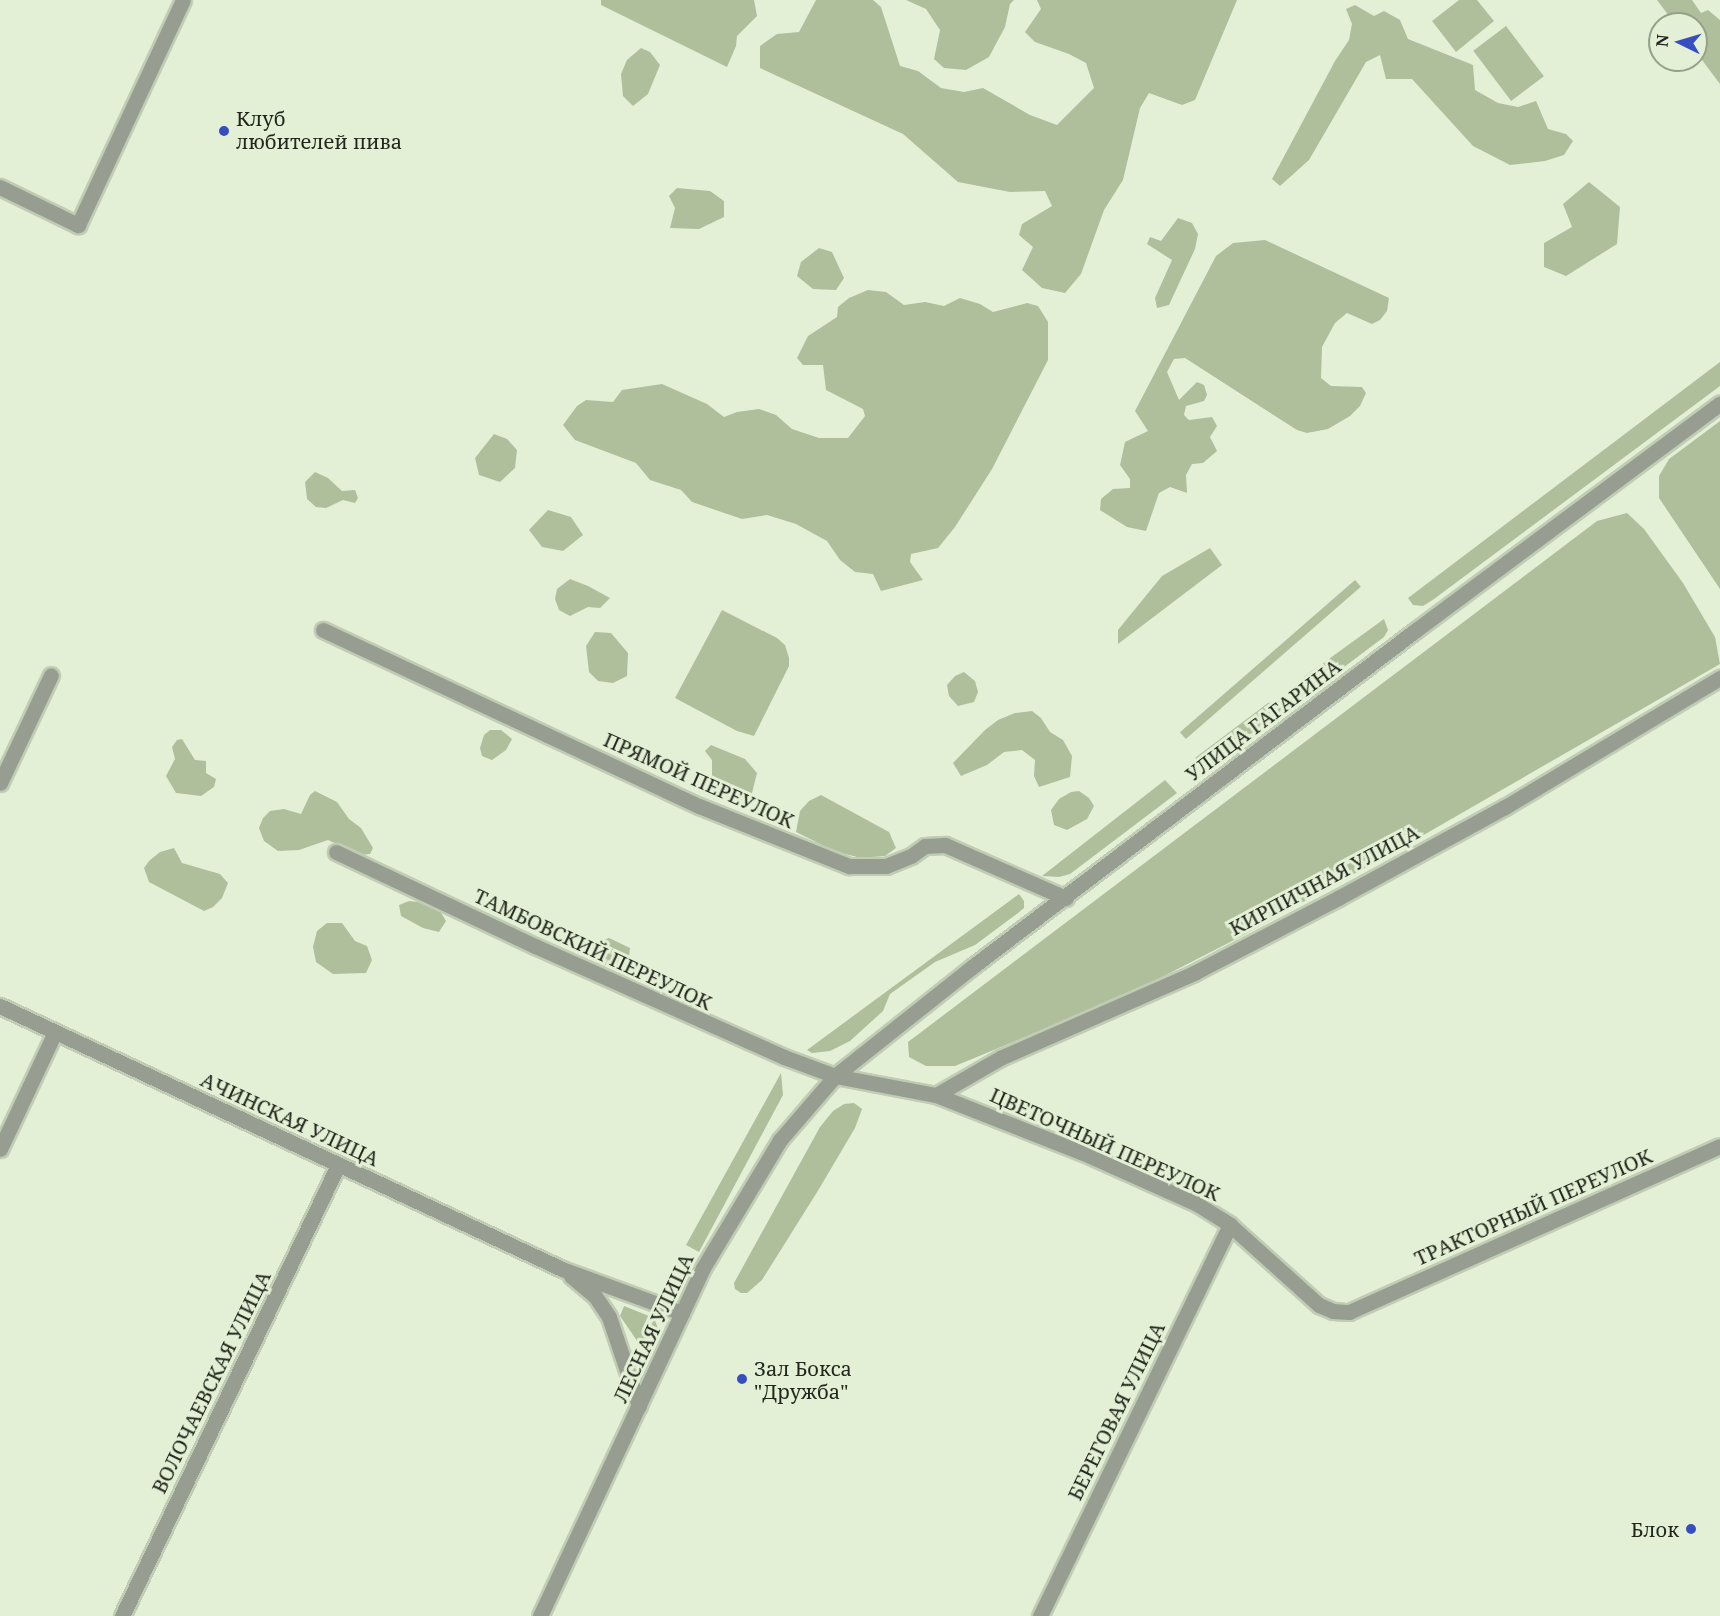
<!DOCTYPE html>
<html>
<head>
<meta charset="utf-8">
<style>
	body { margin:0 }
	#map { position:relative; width:1720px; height:1616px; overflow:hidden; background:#e3f0d5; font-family:"Noto Serif",serif }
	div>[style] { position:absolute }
	.green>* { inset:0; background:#afbf9c; transform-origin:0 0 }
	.roads { filter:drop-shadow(2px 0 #c0ccb4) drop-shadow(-2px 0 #c0ccb4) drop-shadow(0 2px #c0ccb4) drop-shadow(0 -2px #c0ccb4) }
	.minor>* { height:15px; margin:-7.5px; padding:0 7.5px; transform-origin:7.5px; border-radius:7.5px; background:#989d92 }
	.tertiary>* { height:15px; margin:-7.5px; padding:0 7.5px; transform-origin:7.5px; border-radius:7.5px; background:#989d92 }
	.dots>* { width:16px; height:16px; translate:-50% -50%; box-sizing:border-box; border:3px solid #e3f0d5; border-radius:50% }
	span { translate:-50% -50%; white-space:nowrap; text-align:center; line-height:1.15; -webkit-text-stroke:6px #e3f0d5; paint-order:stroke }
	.poi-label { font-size:20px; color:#22261d }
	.left { translate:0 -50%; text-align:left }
	.right { translate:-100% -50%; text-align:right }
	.street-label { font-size:20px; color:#22261d }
	.north { position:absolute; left:1648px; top:12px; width:60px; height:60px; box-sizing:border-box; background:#e3f0d5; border:2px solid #969f8b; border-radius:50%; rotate:275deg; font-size:16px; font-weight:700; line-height:24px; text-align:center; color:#22261d }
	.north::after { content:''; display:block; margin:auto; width:21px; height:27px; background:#374ec0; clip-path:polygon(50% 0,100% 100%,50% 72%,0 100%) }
</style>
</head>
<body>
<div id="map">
	<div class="green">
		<div style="clip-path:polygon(601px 0,754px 0,757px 16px,737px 36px,736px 46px,727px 67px,601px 5px)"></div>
		<div style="clip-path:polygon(816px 0,873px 0,881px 7px,900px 66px,918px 71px,941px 88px,964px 92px,983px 88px,1030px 115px,1057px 125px,1094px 88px,1086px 63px,1069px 54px,1035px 42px,1025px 32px,1041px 9px,1037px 0,1237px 0,1195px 100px,1182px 105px,1149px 93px,1140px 108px,1123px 180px,1104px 210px,1081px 274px,1065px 293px,1042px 288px,1022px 270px,1033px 247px,1019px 235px,1022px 224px,1052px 206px,1045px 191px,1010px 192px,958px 182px,903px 134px,760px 68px,760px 46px,777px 34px,799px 32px)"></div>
		<div style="clip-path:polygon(906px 0,1014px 0,1010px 4px,1005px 27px,989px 57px,966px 70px,944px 68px,934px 59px,940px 30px,926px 9px)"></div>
		<div style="clip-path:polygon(1459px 0,1477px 0,1494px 21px,1456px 52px,1432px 21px)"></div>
		<div style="clip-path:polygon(1657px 0,1692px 0,1701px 13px,1708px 10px,1720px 20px,1720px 84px,1696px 52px,1696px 24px,1675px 24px)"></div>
		<div style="clip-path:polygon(1355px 5px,1374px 16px,1384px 11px,1400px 20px,1408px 39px,1473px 65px,1475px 90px,1498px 103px,1518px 107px,1536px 101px,1548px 129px,1566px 134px,1573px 141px,1564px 155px,1545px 161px,1510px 165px,1473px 146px,1412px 79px,1386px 79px,1380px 55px,1366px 62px,1309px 160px,1280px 186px,1272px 179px,1335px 61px,1349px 40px,1352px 24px,1346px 9px)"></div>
		<div style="left:1506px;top:26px;width:63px;height:41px;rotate:53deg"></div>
		<div style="clip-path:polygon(641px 48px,650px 52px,660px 65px,648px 94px,633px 106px,623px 96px,621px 74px,627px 60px)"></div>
		<div style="clip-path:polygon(1589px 182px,1620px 207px,1617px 244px,1566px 276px,1544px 267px,1544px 243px,1572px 227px,1563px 204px)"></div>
		<div style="clip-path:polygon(677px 188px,710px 191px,724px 201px,724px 217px,699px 229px,670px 228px,675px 208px,669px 196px)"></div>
		<div style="clip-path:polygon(1178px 218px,1192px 223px,1198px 234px,1195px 249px,1169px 305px,1157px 308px,1155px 298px,1172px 260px,1147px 244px,1150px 237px,1161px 241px)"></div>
		<div style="clip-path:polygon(1265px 240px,1389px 298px,1387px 311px,1380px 320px,1372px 324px,1347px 313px,1335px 323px,1322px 347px,1321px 378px,1331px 386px,1362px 387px,1366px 393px,1360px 406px,1350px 416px,1328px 429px,1307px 433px,1297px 430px,1185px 358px,1174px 359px,1167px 372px,1179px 400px,1197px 382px,1204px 385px,1207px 395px,1204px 401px,1186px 406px,1184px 415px,1189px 420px,1212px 417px,1217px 426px,1210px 437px,1217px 451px,1203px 463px,1192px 464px,1186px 475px,1187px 493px,1170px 487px,1159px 493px,1146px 531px,1127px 527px,1100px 510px,1101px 499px,1113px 489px,1130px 488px,1130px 479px,1120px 465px,1125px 442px,1148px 431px,1135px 411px,1216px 256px,1233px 243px)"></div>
		<div style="clip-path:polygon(819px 248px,832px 252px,844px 278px,836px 290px,813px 289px,797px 276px,801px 262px)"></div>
		<div style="clip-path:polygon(868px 290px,886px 292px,904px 305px,925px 302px,944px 306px,960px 298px,980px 304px,993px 312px,1027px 303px,1038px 306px,1048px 322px,1048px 360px,992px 469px,955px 527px,938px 548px,911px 554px,910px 562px,923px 580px,881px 591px,873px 574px,855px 572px,840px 560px,827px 541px,796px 524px,767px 515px,742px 519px,692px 502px,681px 490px,650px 480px,636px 463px,575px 440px,563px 425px,577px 406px,586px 400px,613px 402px,622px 390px,662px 384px,707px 404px,724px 417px,737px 412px,759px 409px,776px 415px,792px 429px,819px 438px,848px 438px,865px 416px,863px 409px,826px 390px,823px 365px,803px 365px,797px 358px,808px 336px,837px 317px,838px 307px,849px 298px)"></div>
		<div style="clip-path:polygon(1720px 362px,1720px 386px,1434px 599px,1423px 606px,1413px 605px,1408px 598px)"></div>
		<div style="clip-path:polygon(1720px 421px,1720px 589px,1659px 498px,1659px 476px,1669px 459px)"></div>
		<div style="clip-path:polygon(494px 434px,507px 439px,517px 450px,515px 468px,500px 482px,479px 475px,475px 458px)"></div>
		<div style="clip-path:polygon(315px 472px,328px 478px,342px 491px,355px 490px,358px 498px,355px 503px,343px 500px,326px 508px,316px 507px,307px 499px,305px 482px)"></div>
		<div style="clip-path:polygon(548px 510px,571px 517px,583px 535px,563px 551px,542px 547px,529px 530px)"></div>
		<div style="clip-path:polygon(1627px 513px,1644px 529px,1683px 583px,1715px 637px,1720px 664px,1408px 844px,1242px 936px,1129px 994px,955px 1066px,926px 1066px,909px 1057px,908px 1042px,1597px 521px)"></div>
		<div style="clip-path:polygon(1210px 548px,1222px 565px,1118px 644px,1118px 630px,1162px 576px)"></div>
		<div style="clip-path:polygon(570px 579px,588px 586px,610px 598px,600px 608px,588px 607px,570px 616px,559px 610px,555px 599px,557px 589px)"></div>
		<div style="left:1355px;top:580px;width:9px;height:232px;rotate:49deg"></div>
		<div style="clip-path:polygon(722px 610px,777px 638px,785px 645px,789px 658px,789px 666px,754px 736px,737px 731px,675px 698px)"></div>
		<div style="clip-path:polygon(1384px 619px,1388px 630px,1384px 637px,1214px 765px,1204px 766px,1195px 758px,1268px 703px,1292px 700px,1304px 677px)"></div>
		<div style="clip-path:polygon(595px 632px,611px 633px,628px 653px,627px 676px,613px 683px,598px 681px,589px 672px,586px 646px)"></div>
		<div style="clip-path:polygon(964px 672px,975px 681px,978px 692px,974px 702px,958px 706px,949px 696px,947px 685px,955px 676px)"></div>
		<div style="clip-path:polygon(1032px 711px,1041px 718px,1050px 732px,1063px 740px,1072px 756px,1070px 777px,1039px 787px,1034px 776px,1035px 760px,1022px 750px,1004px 752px,987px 765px,961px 776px,953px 763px,985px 730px,998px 720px,1015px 713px)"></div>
		<div style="clip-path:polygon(490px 730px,501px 730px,512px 739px,506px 750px,492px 760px,482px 756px,480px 748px,484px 735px)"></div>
		<div style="clip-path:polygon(182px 739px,195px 760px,206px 761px,206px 773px,216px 779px,214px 787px,201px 796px,176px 793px,166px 776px,175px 759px,172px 747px,177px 740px)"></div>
		<div style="clip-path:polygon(711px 745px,745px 759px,757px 773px,752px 793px,739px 801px,722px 798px,708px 789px,712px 776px,712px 760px,705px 751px)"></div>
		<div style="clip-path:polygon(1165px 780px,1177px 793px,1070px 874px,1059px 877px,1042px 876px)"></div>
		<div style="clip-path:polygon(315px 791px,337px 802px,349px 819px,361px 828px,373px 848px,370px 854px,361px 855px,328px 840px,299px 850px,278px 851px,264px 841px,259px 828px,263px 818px,270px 811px,284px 809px,301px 814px,310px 795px)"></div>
		<div style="clip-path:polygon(1079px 791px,1089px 798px,1094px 806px,1087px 819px,1067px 830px,1054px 825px,1051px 810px,1059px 799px,1071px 792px)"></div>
		<div style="clip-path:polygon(821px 795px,889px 832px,896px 848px,885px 856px,861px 858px,834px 851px,796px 832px,800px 811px,809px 801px)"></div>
		<div style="clip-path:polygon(174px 848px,182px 863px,220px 874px,228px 883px,222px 898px,213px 907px,204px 911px,149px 882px,144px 868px,149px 861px,160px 852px)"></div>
		<div style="clip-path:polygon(1019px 894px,1024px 901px,1024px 908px,1018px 913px,975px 945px,935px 962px,890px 994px,883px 1011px,850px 1041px,830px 1051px,812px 1053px,807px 1050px)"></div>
		<div style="clip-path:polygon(409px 901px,418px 902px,440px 911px,446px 921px,439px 932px,423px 928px,401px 916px,399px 905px)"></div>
		<div style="clip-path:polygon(327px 923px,342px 923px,355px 941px,367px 946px,372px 960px,366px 973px,333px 974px,316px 962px,313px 947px,317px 931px)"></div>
		<div style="clip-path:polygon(609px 938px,630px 948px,628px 965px,614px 969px,597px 963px,588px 949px,596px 942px)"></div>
		<div style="clip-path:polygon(781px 1073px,783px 1095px,699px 1252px,686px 1245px)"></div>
		<div style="clip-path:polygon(854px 1103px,862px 1109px,855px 1128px,819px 1189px,762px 1280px,747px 1293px,741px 1293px,735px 1289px,734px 1283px,820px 1127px,833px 1111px,844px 1104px)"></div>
		<div style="clip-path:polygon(624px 1306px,654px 1318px,659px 1331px,655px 1347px,649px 1350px,642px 1348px,620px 1316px)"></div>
	</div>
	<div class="roads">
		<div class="minor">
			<div style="left:0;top:187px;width:87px;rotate:26deg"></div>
			<div style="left:78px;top:225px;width:248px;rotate:-65deg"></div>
			<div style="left:323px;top:630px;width:415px;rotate:25.1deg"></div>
			<div style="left:699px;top:806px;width:162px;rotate:21.8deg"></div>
			<div style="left:849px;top:866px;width:37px"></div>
			<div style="left:886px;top:866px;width:27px;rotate:-22deg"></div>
			<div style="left:911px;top:856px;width:17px;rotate:-36deg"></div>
			<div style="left:925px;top:846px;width:20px;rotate:-3deg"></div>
			<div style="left:945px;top:845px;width:132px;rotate:23.7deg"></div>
			<div style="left:0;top:783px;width:119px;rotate:-64.7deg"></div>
			<div style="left:336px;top:852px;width:220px;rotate:25.3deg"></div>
			<div style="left:535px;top:946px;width:273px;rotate:24deg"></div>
			<div style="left:784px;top:1057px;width:54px;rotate:20.4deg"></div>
			<div style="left:835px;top:1076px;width:103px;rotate:10.7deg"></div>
			<div style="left:936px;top:1095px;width:156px;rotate:21.5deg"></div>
			<div style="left:1081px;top:1152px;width:127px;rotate:24.1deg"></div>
			<div style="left:1197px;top:1204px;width:39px;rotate:32deg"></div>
			<div style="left:1230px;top:1225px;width:120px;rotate:42deg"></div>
			<div style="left:1319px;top:1305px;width:15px;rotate:23deg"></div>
			<div style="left:1333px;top:1311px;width:16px;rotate:4deg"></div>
			<div style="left:1349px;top:1312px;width:406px;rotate:-24.1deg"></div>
			<div style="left:936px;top:1095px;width:76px;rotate:-29.9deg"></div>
			<div style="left:1002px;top:1057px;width:210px;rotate:-23.6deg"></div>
			<div style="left:1194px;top:973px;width:162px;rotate:-27.5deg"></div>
			<div style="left:1338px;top:898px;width:190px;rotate:-28.6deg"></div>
			<div style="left:1505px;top:807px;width:251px;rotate:-31deg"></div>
			<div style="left:0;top:1149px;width:129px;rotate:-64.8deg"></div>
			<div style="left:122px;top:1616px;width:499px;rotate:-64.4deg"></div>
			<div style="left:1040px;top:1616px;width:435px;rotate:-64.1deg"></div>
		</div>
		<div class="tertiary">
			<div style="left:0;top:1006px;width:620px;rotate:25.08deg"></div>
			<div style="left:562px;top:1269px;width:128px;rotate:20.1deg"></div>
			<div style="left:571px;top:1276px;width:31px;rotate:40deg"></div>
			<div style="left:595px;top:1296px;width:25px;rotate:56deg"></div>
			<div style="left:609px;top:1317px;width:94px;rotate:71.4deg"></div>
			<div style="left:540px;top:1616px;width:384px;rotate:-64.9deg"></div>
			<div style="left:703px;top:1268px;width:149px;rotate:-59deg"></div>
			<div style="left:780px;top:1140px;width:84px;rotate:-49.3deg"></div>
			<div style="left:835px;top:1076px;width:175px;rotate:-38.5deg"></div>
			<div style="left:972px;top:967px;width:557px;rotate:-37.2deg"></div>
			<div style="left:1416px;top:630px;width:379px;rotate:-36.7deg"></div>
		</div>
	</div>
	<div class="dots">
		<div style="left:224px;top:131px;background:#374ec0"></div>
		<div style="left:742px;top:1379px;background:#374ec0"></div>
		<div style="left:1691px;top:1529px;background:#374ec0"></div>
	</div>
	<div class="poi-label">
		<span class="left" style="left:236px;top:130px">Клуб<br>любителей пива</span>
		<span class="left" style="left:754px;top:1380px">Зал Бокса<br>"Дружба"</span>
		<span class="right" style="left:1679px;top:1529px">Блок</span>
	</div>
	<div class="street-label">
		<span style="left:1263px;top:720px;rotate:-37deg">УЛИЦА ГАГАРИНА</span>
		<span style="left:699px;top:780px;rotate:24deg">ПРЯМОЙ ПЕРЕУЛОК</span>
		<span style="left:1324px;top:880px;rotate:-28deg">КИРПИЧНАЯ УЛИЦА</span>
		<span style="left:593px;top:949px;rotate:25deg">ТАМБОВСКИЙ ПЕРЕУЛОК</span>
		<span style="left:290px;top:1119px;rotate:25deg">АЧИНСКАЯ УЛИЦА</span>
		<span style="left:1105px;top:1144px;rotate:24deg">ЦВЕТОЧНЫЙ ПЕРЕУЛОК</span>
		<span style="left:1533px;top:1207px;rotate:-24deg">ТРАКТОРНЫЙ ПЕРЕУЛОК</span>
		<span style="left:653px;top:1328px;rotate:-65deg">ЛЕСНАЯ УЛИЦА</span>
		<span style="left:211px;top:1382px;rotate:-64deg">ВОЛОЧАЕВСКАЯ УЛИЦА</span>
		<span style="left:1116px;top:1411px;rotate:-64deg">БЕРЕГОВАЯ УЛИЦА</span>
	</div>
	<div class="north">N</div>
</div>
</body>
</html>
